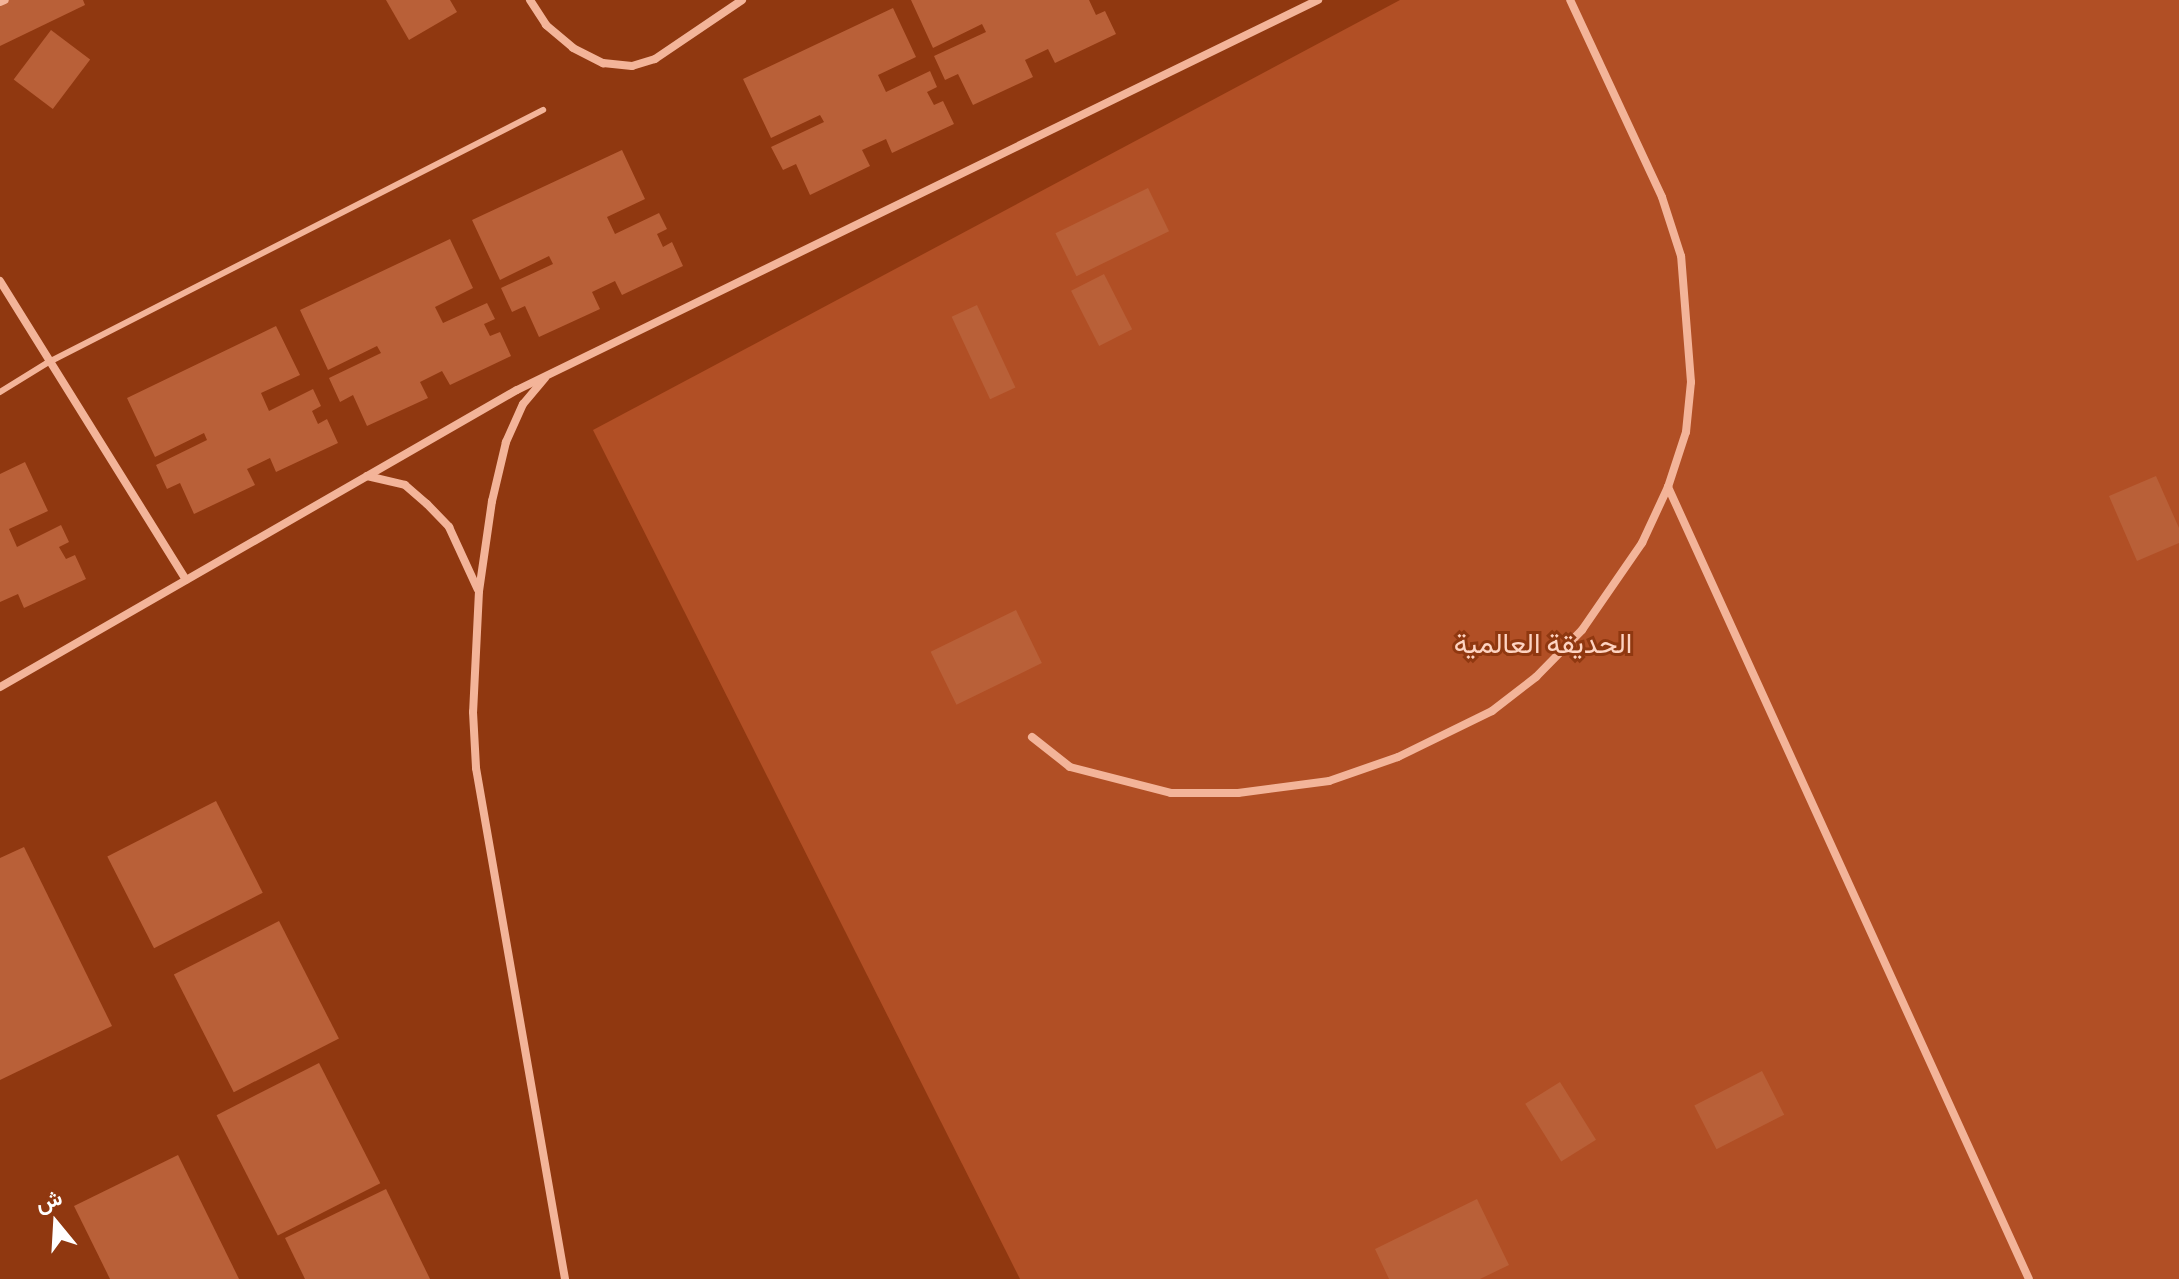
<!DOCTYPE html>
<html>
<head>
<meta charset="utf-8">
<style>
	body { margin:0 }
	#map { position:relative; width:2179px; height:1279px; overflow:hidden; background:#903810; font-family:"Titillium Web",Vazirmatn,sans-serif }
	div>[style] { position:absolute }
	.green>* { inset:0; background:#b14f25 }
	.building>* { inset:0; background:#b96038; transform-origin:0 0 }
	.service>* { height:6px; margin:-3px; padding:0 3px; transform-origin:3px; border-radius:3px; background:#f3b499 }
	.minor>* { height:8px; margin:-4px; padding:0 4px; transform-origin:4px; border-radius:4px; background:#f3b499 }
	span { translate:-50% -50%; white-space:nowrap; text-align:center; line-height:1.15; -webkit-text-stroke:6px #903810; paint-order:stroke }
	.park-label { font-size:28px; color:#fed3c1 }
	.north { position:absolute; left:16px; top:1183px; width:80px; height:80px; -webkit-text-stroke:6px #903810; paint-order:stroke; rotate:342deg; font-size:22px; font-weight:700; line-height:32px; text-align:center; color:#fff }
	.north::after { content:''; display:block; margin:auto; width:28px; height:36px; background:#fff; clip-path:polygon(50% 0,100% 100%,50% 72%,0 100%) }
</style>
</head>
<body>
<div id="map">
	<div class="green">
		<div style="clip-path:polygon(1400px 0,2179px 0,2179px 1279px,1020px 1279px,593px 430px)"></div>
	</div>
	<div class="building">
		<div style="clip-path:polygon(0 0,83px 0,85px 5px,0 46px)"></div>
		<div style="clip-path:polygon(386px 0,450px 0,457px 12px,409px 40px)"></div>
		<div style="clip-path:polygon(911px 0,1089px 0,1096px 15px,1105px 11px,1116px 34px,1055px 63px,1048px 49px,1025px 60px,1033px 77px,973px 105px,958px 74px,945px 80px,934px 56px,986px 32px,982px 24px,933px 48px)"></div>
		<div style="clip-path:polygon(893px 8px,916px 57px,878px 75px,886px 92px,930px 71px,937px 87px,927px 92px,934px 105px,943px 101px,954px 124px,892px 153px,886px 139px,862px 150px,870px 166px,810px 195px,796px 164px,783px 170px,771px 147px,824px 122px,820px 115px,771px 138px,743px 79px)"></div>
		<div style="left:51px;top:30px;width:49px;height:62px;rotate:37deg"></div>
		<div style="clip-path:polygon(622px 150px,645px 199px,607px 217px,615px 234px,659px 213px,667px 229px,657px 234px,663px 247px,672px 242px,683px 266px,622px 295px,615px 281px,592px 292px,600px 309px,539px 337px,525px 306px,512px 312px,501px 288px,553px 264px,549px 256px,500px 280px,472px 220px)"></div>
		<div style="left:1148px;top:188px;width:48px;height:103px;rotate:64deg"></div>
		<div style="clip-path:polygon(450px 239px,473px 288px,435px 307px,443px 323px,487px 303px,495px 319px,484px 324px,490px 336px,500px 332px,511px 356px,450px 385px,442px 371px,420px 382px,428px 398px,367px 426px,353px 395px,340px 402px,329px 378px,381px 353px,377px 346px,328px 370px,300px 310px)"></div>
		<div style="left:1104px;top:274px;width:62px;height:37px;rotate:63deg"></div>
		<div style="left:977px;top:305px;width:91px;height:28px;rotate:65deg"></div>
		<div style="clip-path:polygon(276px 326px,300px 375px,261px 393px,269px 411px,313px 389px,321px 406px,312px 411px,318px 424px,327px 419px,338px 443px,276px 472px,270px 458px,247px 469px,255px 485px,194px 514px,180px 483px,167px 489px,156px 465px,207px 440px,204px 433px,155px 457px,127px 398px)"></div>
		<div style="clip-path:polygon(25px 462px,48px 511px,9px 529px,17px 547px,61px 525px,69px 542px,59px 547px,66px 559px,75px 555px,86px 579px,24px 608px,18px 594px,0 602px,0 474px)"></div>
		<div style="clip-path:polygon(2156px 476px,2179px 528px,2179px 543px,2137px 561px,2109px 496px)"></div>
		<div style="left:1016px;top:610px;width:59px;height:95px;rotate:64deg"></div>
		<div style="left:216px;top:801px;width:103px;height:122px;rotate:63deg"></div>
		<div style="clip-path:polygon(24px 847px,112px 1026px,0 1080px,0 858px)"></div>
		<div style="left:279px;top:921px;width:132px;height:118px;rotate:63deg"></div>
		<div style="left:319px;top:1063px;width:135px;height:115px;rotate:63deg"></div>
		<div style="left:1762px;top:1071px;width:49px;height:76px;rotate:63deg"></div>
		<div style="left:1560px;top:1082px;width:68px;height:41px;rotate:58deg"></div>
		<div style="clip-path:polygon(178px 1155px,239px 1279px,110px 1279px,74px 1206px)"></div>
		<div style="clip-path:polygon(386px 1189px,430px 1279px,305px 1279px,285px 1238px)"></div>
		<div style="clip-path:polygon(1477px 1199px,1509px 1265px,1480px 1279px,1389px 1279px,1375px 1249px)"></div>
	</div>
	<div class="service">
		<div style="left:0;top:392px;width:55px;rotate:-31.7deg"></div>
		<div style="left:47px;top:363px;width:557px;rotate:-27.03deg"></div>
	</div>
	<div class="minor">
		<div style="left:530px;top:0;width:30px;rotate:57deg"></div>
		<div style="left:546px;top:25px;width:35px;rotate:40deg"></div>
		<div style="left:573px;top:48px;width:34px;rotate:27deg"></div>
		<div style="left:603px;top:63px;width:29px;rotate:6deg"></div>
		<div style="left:632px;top:66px;width:24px;rotate:-17deg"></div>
		<div style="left:655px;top:59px;width:105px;rotate:-34.1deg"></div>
		<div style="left:0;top:2px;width:5px;rotate:-22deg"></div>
		<div style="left:0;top:281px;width:352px;rotate:58.1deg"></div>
		<div style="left:545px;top:378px;width:34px;rotate:130deg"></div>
		<div style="left:523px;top:404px;width:42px;rotate:114.1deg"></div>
		<div style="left:506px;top:442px;width:61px;rotate:103.3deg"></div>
		<div style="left:492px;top:501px;width:91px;rotate:98.2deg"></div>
		<div style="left:479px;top:591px;width:121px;rotate:92.8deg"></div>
		<div style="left:473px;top:712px;width:56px;rotate:86.9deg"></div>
		<div style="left:476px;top:768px;width:519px;rotate:80.12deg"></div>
		<div style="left:367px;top:476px;width:39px;rotate:13deg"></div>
		<div style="left:405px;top:485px;width:29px;rotate:41deg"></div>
		<div style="left:427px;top:504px;width:32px;rotate:46deg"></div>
		<div style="left:449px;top:527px;width:69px;rotate:65.3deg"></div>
		<div style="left:1668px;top:487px;width:870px;rotate:65.5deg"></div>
		<div style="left:0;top:687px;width:596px;rotate:-29.88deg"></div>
		<div style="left:517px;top:390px;width:891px;rotate:-25.96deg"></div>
		<div style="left:1032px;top:737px;width:48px;rotate:38.3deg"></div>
		<div style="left:1070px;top:767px;width:104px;rotate:14.4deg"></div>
		<div style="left:1171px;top:793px;width:67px"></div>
		<div style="left:1238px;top:793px;width:92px;rotate:-7.5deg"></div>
		<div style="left:1329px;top:781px;width:73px;rotate:-19.2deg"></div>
		<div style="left:1398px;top:757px;width:105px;rotate:-26.1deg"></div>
		<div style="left:1492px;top:711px;width:56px;rotate:-37.7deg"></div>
		<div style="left:1536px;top:677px;width:66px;rotate:-45.6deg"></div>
		<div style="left:1582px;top:630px;width:106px;rotate:-55.4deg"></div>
		<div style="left:1642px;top:543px;width:62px;rotate:-65.1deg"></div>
		<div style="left:1668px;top:487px;width:58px;rotate:-71.9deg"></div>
		<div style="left:1686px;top:432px;width:50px;rotate:-84.3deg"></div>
		<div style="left:1691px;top:382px;width:126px;rotate:-94.5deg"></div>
		<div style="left:1681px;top:256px;width:62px;rotate:-107.9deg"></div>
		<div style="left:1662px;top:197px;width:217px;rotate:-115deg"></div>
	</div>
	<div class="park-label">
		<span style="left:1543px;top:643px">الحديقة العالمية</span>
	</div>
	<div class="north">ش</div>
</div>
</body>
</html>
